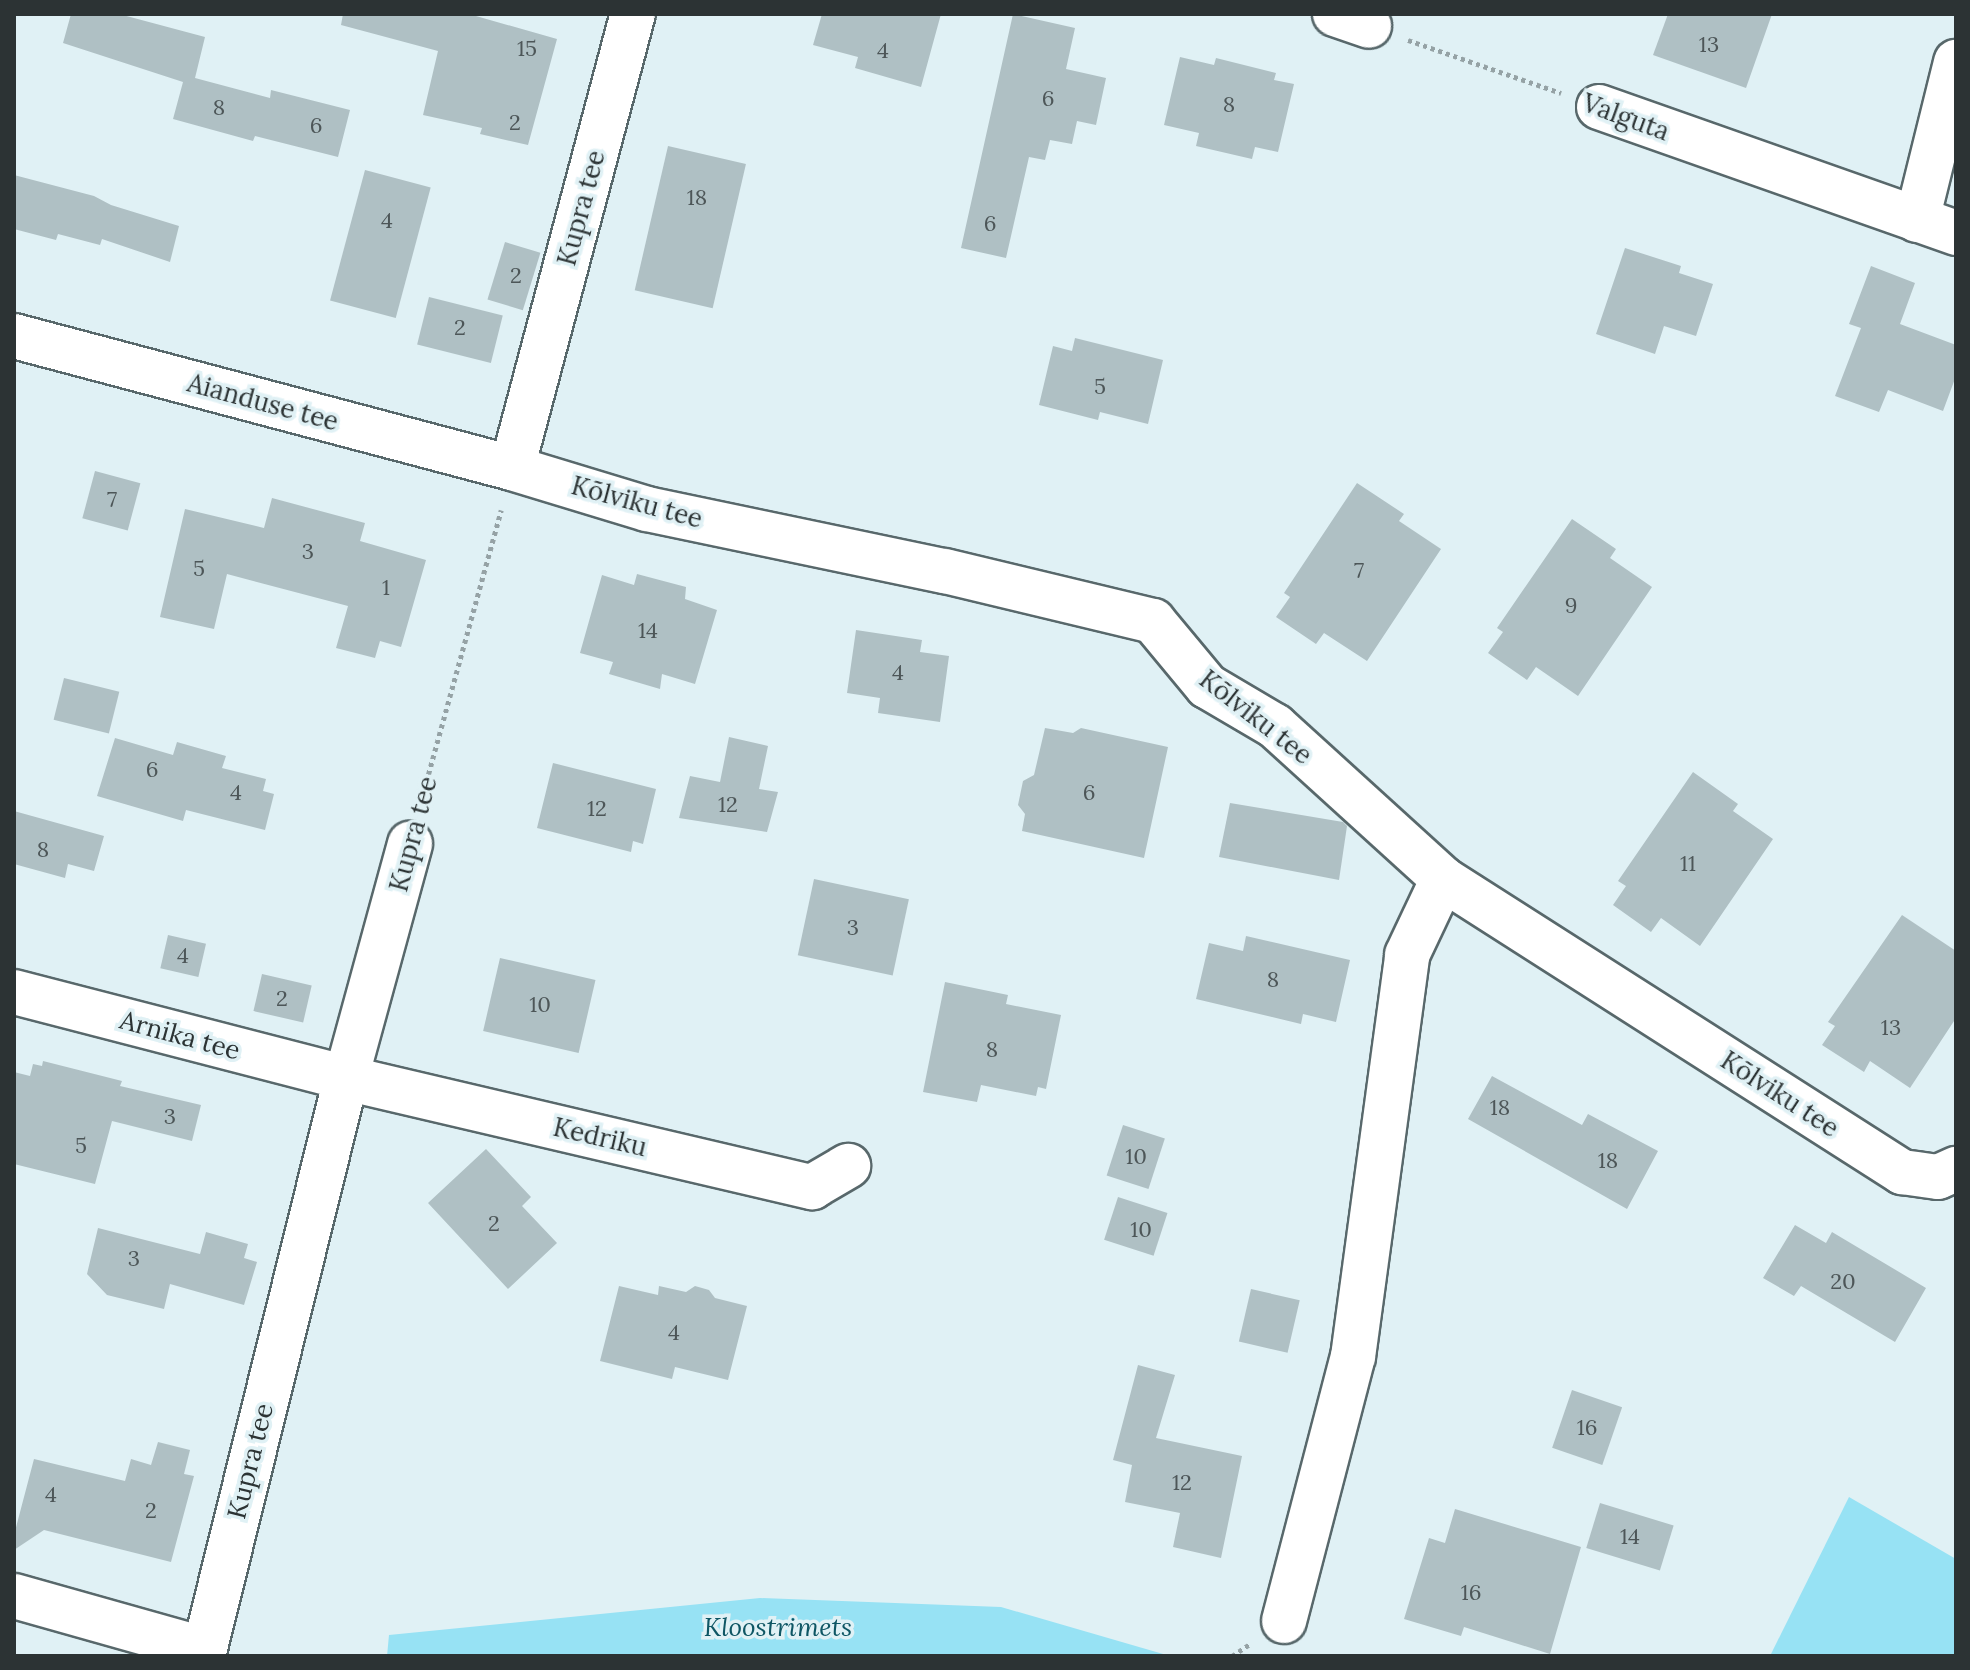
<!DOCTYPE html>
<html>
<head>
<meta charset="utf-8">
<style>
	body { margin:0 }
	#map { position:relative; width:1970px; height:1670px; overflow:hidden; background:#e0f1f5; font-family:Lora,serif }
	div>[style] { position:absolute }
	.green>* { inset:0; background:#97e2f4 }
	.building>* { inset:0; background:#afc0c4; transform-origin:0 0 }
	.path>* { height:5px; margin-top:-2.5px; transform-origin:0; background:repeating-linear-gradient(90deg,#95a2a5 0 4px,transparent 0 8px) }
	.roads { filter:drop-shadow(2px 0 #58686b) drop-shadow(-2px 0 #58686b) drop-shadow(0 2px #58686b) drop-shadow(0 -2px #58686b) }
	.minor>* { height:44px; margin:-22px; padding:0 22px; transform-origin:22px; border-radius:22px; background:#fff }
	span { translate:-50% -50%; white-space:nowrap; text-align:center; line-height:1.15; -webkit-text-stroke:7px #e0f1f5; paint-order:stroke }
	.number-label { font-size:22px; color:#4d5658 }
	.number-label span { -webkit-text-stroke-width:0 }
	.street-label { font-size:26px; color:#2c3334 }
	.park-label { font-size:26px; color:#0e5664; font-style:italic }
	.frame { position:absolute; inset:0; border:16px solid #2c3334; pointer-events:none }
</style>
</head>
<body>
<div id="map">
	<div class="green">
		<div style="clip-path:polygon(1849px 1497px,1956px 1559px,1956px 1656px,1770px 1656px)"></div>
		<div style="clip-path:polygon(760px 1598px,1001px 1607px,1170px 1656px,387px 1656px,389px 1635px)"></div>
	</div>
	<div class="building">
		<div style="clip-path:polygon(71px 14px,119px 14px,205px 37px,195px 78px,270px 98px,271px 90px,350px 110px,338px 157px,255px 136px,253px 141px,173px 119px,183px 82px,63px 43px)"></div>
		<div style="clip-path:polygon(343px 14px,469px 14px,557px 39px,528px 145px,480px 134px,482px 128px,423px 115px,438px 51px,341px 25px)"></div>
		<div style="clip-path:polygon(822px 14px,941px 14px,921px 87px,855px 68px,858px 57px,813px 45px)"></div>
		<div style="clip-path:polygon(1013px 14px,1075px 28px,1066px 69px,1106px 78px,1096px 125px,1077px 121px,1072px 144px,1050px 140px,1045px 160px,1029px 157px,1006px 258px,961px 248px)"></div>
		<div style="clip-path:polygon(1668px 14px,1772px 14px,1746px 88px,1653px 55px)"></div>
		<div style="clip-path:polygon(1180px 57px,1214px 65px,1216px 58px,1276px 73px,1274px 80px,1294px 84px,1278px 152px,1255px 147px,1252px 159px,1196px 146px,1199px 133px,1164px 125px)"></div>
		<div style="left:668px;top:146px;width:80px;height:148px;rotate:13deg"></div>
		<div style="left:365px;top:170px;width:68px;height:135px;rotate:15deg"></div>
		<div style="clip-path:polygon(14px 175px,94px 196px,111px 205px,179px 226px,170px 262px,102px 239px,100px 245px,58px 234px,56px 240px,14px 229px)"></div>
		<div style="left:505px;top:242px;width:37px;height:60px;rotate:17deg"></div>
		<div style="clip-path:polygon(1625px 248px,1681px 266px,1679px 273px,1713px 284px,1696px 336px,1664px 326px,1655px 354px,1596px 334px)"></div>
		<div style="clip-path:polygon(1871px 266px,1915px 283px,1900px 324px,1956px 345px,1956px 376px,1943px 411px,1888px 390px,1879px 412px,1835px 396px,1861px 328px,1849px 324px)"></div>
		<div style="left:429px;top:297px;width:76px;height:49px;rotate:14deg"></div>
		<div style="clip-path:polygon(1075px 338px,1163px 360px,1148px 424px,1100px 412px,1098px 420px,1039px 405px,1053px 346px,1072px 351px)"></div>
		<div style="left:95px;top:471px;width:47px;height:49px;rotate:15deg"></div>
		<div style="clip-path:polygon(1357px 483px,1404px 514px,1399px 521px,1441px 549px,1367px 661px,1324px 633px,1316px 644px,1276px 617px,1290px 597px,1284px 593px)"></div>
		<div style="clip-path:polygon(272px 498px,365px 523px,360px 541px,426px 560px,401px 647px,380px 641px,375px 658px,336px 648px,348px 606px,227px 574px,214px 629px,160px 617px,185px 509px,264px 528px)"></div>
		<div style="clip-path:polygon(1572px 519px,1616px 549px,1610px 558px,1652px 587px,1578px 696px,1536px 667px,1527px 680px,1488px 653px,1503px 632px,1497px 628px)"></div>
		<div style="clip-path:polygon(637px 574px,686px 587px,685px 599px,717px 610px,695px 684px,662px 674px,660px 689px,609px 674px,613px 662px,580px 653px,602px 575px,634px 585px)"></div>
		<div style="clip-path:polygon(856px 630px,922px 640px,920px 652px,949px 656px,940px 722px,878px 713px,880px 698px,847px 693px)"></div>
		<div style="left:64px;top:678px;width:57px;height:43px;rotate:14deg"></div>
		<div style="clip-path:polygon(1045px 728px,1073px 733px,1081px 728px,1168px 747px,1144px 858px,1022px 831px,1025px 814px,1018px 805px,1023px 781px,1034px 775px)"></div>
		<div style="clip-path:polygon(729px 737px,768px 746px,759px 789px,778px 792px,767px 832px,679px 818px,690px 776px,720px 782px)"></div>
		<div style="clip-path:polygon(115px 738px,173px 755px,177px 742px,226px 756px,222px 768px,266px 779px,263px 791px,274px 794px,265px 830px,186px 810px,183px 821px,97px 796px)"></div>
		<div style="clip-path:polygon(553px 763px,656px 789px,643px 844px,633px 841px,631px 852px,537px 828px)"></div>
		<div style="clip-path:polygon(1693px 772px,1738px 804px,1733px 811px,1773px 839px,1700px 946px,1661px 918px,1651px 932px,1613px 905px,1626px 886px,1618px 881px)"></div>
		<div style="clip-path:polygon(1230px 803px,1343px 822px,1347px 826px,1339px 880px,1219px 857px)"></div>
		<div style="clip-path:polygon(14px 811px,104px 836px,94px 871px,68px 864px,65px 878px,14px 864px)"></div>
		<div style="left:814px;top:879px;width:97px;height:78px;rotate:12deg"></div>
		<div style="clip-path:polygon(1902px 915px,1956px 951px,1956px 1018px,1910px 1088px,1870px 1061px,1864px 1072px,1822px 1045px,1835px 1026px,1828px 1022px)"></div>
		<div style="left:168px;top:935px;width:39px;height:34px;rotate:13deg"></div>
		<div style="clip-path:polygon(1246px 936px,1350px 960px,1336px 1022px,1303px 1014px,1301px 1024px,1196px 999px,1209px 943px,1243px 951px)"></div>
		<div style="left:500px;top:958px;width:98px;height:75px;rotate:13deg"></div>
		<div style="left:262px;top:974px;width:51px;height:38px;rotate:13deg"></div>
		<div style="clip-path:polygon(945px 982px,1008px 995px,1006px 1004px,1061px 1015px,1046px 1089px,1038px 1087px,1036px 1096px,981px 1085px,977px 1102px,923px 1092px)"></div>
		<div style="clip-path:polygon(43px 1061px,122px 1081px,120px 1086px,201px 1105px,192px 1141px,112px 1121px,95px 1184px,14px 1164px,14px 1072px,30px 1076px,33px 1064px,42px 1066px)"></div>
		<div style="clip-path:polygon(1492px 1076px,1582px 1125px,1588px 1114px,1658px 1151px,1627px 1209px,1468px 1119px)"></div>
		<div style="left:1123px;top:1125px;width:44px;height:53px;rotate:18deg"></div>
		<div style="clip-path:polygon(486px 1149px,531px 1197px,522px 1206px,557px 1243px,508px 1289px,428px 1203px)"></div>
		<div style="left:1118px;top:1197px;width:52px;height:45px;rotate:18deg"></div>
		<div style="clip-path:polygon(1795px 1225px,1826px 1243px,1832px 1232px,1926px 1288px,1895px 1342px,1801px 1286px,1794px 1296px,1763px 1278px)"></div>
		<div style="clip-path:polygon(98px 1228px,200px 1254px,206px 1232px,248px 1244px,244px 1258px,257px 1262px,244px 1305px,170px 1284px,164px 1309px,107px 1295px,87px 1274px)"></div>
		<div style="clip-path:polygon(619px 1286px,658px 1295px,659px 1286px,686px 1292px,695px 1286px,709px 1290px,715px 1298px,747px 1306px,728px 1380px,675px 1367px,672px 1379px,600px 1361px)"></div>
		<div style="left:1251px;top:1289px;width:50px;height:54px;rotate:13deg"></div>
		<div style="clip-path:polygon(1138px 1365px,1175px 1375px,1156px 1438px,1242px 1456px,1221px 1558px,1173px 1547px,1180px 1513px,1125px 1502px,1132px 1465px,1113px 1460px)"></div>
		<div style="left:1572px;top:1390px;width:53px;height:61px;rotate:19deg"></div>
		<div style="clip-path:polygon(158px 1442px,190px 1450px,184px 1474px,194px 1476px,171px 1562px,44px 1530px,14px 1550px,14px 1535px,34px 1459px,125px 1481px,131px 1459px,151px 1465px)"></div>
		<div style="left:1600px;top:1503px;width:77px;height:47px;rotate:17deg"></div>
		<div style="clip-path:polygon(1455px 1509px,1581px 1547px,1550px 1654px,1464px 1627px,1461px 1636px,1404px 1619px,1429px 1538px,1445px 1543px)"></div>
	</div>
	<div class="path">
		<div style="left:1408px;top:40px;width:162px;rotate:19.1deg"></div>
		<div style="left:420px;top:805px;width:306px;rotate:-74.6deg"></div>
		<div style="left:1232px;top:1656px;width:22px;rotate:-34deg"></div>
	</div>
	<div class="roads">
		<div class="minor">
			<div style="left:1335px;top:14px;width:36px;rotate:19deg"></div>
			<div style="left:1599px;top:107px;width:379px;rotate:19.4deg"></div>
			<div style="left:1917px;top:220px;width:163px;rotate:-76.1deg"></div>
			<div style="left:14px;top:336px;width:515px;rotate:14.85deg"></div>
			<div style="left:512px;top:468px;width:141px;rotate:16.9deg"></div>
			<div style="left:647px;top:509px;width:304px;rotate:11.8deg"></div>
			<div style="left:945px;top:571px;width:214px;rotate:13.5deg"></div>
			<div style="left:1153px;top:621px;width:85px;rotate:50.3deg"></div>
			<div style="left:1207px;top:686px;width:79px;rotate:30.5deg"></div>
			<div style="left:1275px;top:726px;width:227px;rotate:42.3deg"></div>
			<div style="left:1443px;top:879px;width:545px;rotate:32.55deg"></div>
			<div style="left:1902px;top:1172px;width:36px;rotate:8deg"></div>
			<div style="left:1938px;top:1177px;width:20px;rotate:-24deg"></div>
			<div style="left:512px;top:468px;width:470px;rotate:-75.1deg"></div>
			<div style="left:14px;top:992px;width:343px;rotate:14.5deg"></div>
			<div style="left:346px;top:1078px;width:479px;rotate:13.2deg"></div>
			<div style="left:812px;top:1187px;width:42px;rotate:-30.3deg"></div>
			<div style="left:14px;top:1596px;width:196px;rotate:15.7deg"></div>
			<div style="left:1284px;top:1621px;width:273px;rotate:-75.4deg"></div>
			<div style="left:1353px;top:1357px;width:406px;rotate:-82.3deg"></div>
			<div style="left:1407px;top:955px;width:84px;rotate:-64.7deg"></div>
			<div style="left:203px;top:1656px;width:595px;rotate:-76.1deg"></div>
			<div style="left:346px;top:1078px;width:243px;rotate:-74.7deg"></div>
		</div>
	</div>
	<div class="number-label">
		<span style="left:1709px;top:45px">13</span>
		<span style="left:527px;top:49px">15</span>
		<span style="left:883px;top:51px">4</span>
		<span style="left:1048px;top:99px">6</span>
		<span style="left:1229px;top:105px">8</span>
		<span style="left:219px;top:108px">8</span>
		<span style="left:515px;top:123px">2</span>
		<span style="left:316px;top:126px">6</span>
		<span style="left:697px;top:198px">18</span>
		<span style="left:387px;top:221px">4</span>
		<span style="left:990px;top:224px">6</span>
		<span style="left:516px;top:276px">2</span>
		<span style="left:460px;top:328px">2</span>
		<span style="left:1100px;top:387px">5</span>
		<span style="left:112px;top:500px">7</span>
		<span style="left:308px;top:552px">3</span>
		<span style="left:199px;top:569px">5</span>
		<span style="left:1359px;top:571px">7</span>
		<span style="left:386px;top:588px">1</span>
		<span style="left:1571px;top:606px">9</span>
		<span style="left:648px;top:631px">14</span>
		<span style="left:898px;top:673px">4</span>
		<span style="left:152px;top:770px">6</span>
		<span style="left:236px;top:793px">4</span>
		<span style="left:1089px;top:793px">6</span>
		<span style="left:728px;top:805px">12</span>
		<span style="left:597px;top:809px">12</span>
		<span style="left:43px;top:850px">8</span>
		<span style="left:1688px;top:864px">11</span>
		<span style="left:853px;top:928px">3</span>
		<span style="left:183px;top:956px">4</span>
		<span style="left:1273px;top:980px">8</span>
		<span style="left:282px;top:999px">2</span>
		<span style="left:540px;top:1005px">10</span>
		<span style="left:1891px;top:1028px">13</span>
		<span style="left:992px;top:1050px">8</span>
		<span style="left:1500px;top:1108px">18</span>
		<span style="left:170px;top:1117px">3</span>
		<span style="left:81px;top:1146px">5</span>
		<span style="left:1136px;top:1157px">10</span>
		<span style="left:1608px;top:1161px">18</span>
		<span style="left:494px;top:1224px">2</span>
		<span style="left:1141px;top:1230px">10</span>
		<span style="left:134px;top:1259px">3</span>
		<span style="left:1843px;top:1282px">20</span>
		<span style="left:674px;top:1333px">4</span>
		<span style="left:1587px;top:1428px">16</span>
		<span style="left:1182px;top:1483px">12</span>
		<span style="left:51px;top:1495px">4</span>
		<span style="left:151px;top:1511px">2</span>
		<span style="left:1630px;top:1537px">14</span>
		<span style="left:1471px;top:1593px">16</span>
	</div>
	<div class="street-label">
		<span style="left:1626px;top:117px;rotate:20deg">Valguta</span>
		<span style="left:581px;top:208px;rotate:-75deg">Kupra tee</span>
		<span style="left:263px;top:402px;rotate:15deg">Aianduse tee</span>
		<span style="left:637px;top:502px;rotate:15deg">Kõlviku tee</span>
		<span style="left:1256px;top:717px;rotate:38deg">Kõlviku tee</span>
		<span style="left:413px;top:834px;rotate:-75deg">Kupra tee</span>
		<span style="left:180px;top:1035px;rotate:15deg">Arnika tee</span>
		<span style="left:1780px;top:1094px;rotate:33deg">Kõlviku tee</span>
		<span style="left:600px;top:1137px;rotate:13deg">Kedriku</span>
		<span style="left:250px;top:1461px;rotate:-76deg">Kupra tee</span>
	</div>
	<div class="park-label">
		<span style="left:778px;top:1627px">Kloostrimets</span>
	</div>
	<div class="frame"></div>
</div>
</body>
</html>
